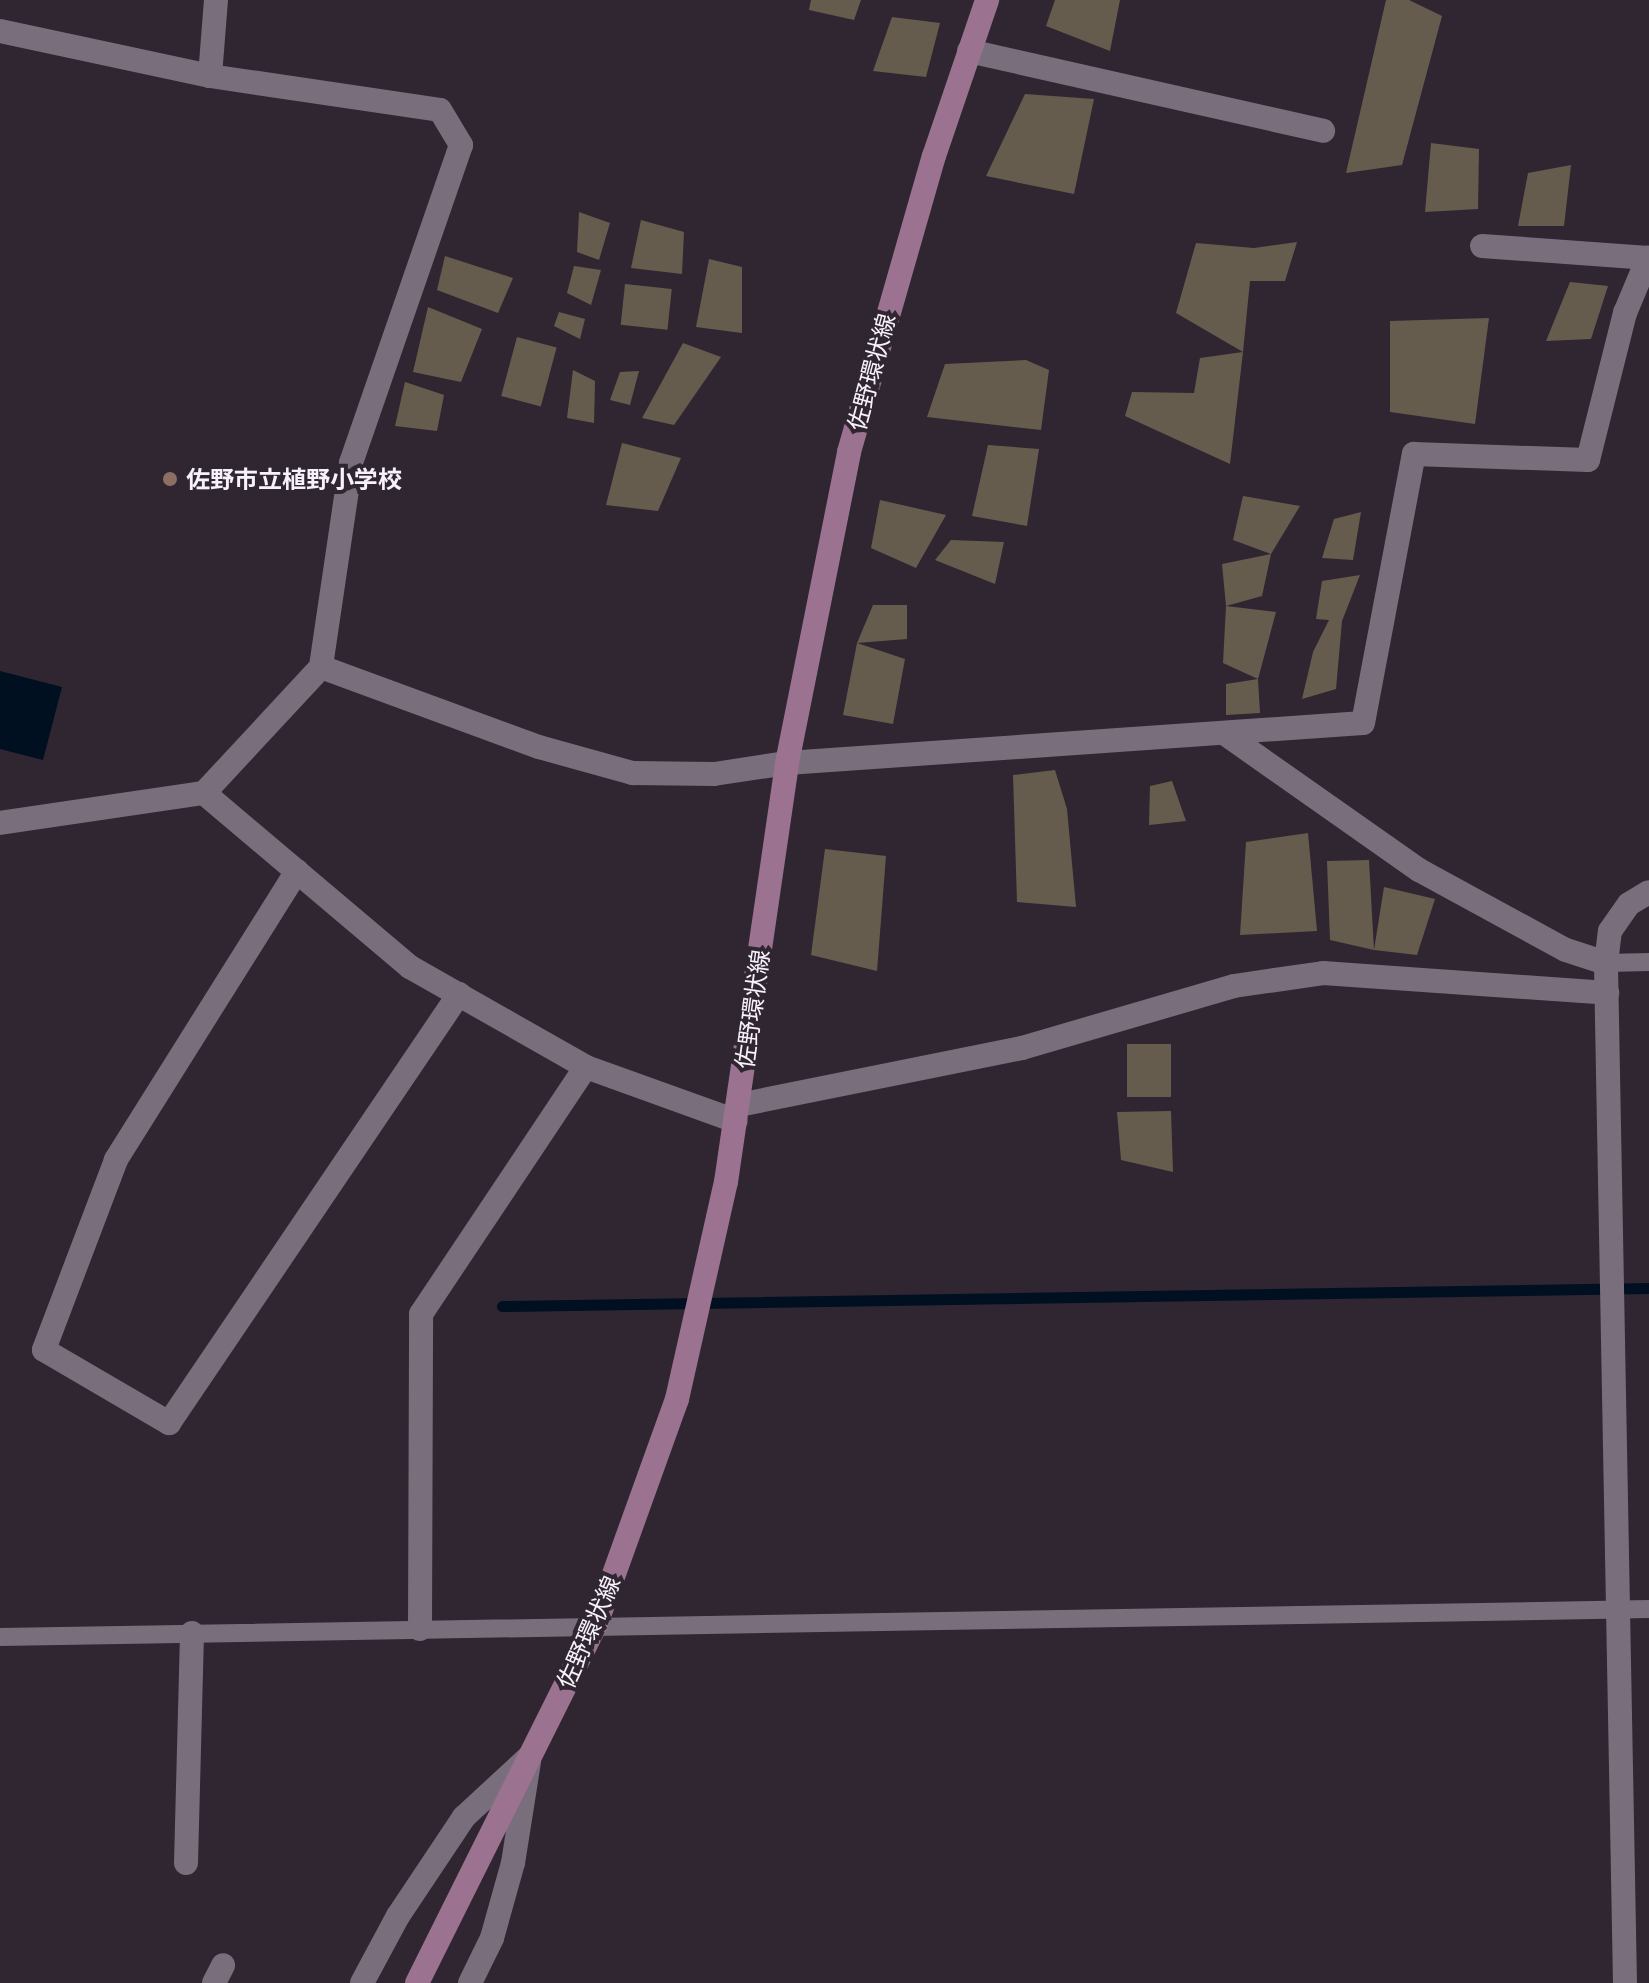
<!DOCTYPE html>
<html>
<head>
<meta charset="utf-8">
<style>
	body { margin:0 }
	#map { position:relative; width:1649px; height:1983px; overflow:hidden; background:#2f2632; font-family:"Open Sans","Noto Sans JP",sans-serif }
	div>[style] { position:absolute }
	.water>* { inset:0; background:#001020 }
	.stream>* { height:11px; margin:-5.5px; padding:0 5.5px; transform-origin:5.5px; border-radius:5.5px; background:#001020 }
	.building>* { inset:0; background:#665c4e; transform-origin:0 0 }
	.service>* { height:18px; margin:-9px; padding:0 9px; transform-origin:9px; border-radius:9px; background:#796e7c }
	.minor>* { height:24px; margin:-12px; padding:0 12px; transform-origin:12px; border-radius:12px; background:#796e7c }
	.secondary>* { height:24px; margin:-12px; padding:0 12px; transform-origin:12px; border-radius:12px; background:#9b7290 }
	.dots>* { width:22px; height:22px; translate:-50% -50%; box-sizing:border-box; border:4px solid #2f2632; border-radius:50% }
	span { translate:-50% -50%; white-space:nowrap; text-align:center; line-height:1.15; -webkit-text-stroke:8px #2f2632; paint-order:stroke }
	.street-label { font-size:24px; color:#f7f1f9 }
	.poi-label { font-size:24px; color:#f7f1f9; font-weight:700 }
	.left { translate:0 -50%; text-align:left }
</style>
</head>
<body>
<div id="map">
	<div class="water">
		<div style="clip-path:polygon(0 671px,62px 687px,43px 760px,0 749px)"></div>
	</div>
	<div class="stream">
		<div style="left:502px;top:1306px;width:1147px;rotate:-0.9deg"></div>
	</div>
	<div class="building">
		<div style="clip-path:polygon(811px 0,861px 0,854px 20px,809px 10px)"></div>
		<div style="clip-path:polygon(1055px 0,1120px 0,1110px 51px,1046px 26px)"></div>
		<div style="clip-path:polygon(1386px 0,1409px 0,1442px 16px,1402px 165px,1346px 173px)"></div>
		<div style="clip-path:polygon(892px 17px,940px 23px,926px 77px,873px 71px)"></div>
		<div style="clip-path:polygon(1025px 94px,1094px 99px,1074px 194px,986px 176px)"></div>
		<div style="clip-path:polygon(1431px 143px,1479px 149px,1478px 209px,1425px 212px)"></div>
		<div style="clip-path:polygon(1571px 165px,1564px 226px,1518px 226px,1528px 173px)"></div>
		<div style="clip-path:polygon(579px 212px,610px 223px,599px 260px,577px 252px)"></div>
		<div style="clip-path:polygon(641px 220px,684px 232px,682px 274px,631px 268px)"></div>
		<div style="clip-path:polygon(1297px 242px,1285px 281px,1250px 281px,1243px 352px,1230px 464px,1125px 416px,1132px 392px,1194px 393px,1200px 358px,1243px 352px,1176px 313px,1196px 243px,1254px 248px)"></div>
		<div style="clip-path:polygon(445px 256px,513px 278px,498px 313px,437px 290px)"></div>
		<div style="clip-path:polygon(709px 259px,742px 267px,742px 333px,696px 327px)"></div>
		<div style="clip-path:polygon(574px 266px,601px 270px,591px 305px,567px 293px)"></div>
		<div style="clip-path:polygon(1570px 282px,1608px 286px,1591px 339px,1546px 341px)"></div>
		<div style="left:625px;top:284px;width:47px;height:41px;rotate:6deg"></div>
		<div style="clip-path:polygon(428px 307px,482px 329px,461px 382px,413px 372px)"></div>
		<div style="clip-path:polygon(559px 312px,585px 319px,580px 339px,554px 326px)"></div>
		<div style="clip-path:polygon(1489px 318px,1475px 424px,1390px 412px,1390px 321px)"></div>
		<div style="left:517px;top:337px;width:41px;height:61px;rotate:15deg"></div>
		<div style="clip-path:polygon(683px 343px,721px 357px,674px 425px,642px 418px)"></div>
		<div style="clip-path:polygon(1026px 360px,1049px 370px,1041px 430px,927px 417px,945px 364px)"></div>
		<div style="clip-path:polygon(573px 370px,595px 381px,594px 423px,567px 418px)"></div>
		<div style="clip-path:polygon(639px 371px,630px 405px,610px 400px,620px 372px)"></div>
		<div style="clip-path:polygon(405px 382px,444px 395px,437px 431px,395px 426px)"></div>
		<div style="clip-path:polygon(622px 443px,681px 458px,658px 511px,606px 505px)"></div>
		<div style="clip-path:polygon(988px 445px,1039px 449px,1027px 526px,972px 516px)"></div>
		<div style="clip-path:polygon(1243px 496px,1300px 506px,1271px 554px,1233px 540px)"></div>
		<div style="clip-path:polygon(880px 500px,946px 515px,916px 568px,871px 548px)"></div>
		<div style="clip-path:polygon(1361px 512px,1353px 560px,1322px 558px,1334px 519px)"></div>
		<div style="clip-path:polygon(951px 540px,1004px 542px,995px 584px,935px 560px)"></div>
		<div style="clip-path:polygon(1271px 554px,1262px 596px,1226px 606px,1222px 564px)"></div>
		<div style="clip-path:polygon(1360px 575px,1342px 621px,1336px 689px,1302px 699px,1313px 652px,1329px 620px,1316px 619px,1322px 581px)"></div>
		<div style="clip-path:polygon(873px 605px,907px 605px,907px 639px,857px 643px,905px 659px,893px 724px,843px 715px,857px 643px)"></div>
		<div style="clip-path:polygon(1226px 606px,1276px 612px,1258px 679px,1260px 713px,1226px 715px,1226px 684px,1258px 679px,1223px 663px)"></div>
		<div style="clip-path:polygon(1055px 770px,1067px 809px,1076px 907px,1017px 902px,1013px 775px)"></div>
		<div style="clip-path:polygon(1172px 781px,1186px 821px,1149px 825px,1150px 786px)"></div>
		<div style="clip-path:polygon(1308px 833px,1317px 931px,1240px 935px,1246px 842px)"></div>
		<div style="clip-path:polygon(825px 849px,886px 856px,877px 971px,811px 955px)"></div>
		<div style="clip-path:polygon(1369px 860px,1374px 950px,1330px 940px,1327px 861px)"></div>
		<div style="clip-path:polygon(1384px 887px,1435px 899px,1417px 955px,1374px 950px)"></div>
		<div style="left:1127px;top:1044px;width:44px;height:53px"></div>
		<div style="clip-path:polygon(1171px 1111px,1173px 1172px,1121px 1160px,1117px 1112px)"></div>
	</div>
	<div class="service">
		<div style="left:1606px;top:963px;width:43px;rotate:-1.3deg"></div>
		<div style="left:0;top:1637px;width:1649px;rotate:-0.97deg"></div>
	</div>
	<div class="minor">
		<div style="left:0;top:31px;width:215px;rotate:12.1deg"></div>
		<div style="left:210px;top:76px;width:232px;rotate:8.4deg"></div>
		<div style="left:440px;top:110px;width:41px;rotate:59deg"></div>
		<div style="left:461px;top:145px;width:336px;rotate:109.1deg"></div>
		<div style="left:351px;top:463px;width:206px;rotate:98.4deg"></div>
		<div style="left:969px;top:51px;width:363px;rotate:12.7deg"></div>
		<div style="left:210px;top:76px;width:76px;rotate:-85.5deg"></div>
		<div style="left:1482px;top:246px;width:167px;rotate:4.1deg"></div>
		<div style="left:1224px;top:733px;width:238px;rotate:35.1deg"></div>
		<div style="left:1419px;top:870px;width:167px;rotate:28.6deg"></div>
		<div style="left:1566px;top:950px;width:42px;rotate:18deg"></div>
		<div style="left:204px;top:793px;width:172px;rotate:-47.1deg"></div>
		<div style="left:321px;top:667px;width:232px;rotate:20.2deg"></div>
		<div style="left:539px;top:747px;width:98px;rotate:15.5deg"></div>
		<div style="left:633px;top:773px;width:81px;rotate:0.7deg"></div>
		<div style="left:714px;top:774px;width:74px;rotate:-8.6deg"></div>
		<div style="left:787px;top:763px;width:577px;rotate:-3.97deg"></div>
		<div style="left:1363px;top:723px;width:274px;rotate:-79.3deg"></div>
		<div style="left:1414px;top:454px;width:174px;rotate:2deg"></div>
		<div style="left:1588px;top:460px;width:152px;rotate:-75.9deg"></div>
		<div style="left:1625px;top:313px;width:60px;rotate:-67.3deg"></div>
		<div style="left:0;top:823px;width:206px;rotate:-8.4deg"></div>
		<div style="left:204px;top:793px;width:270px;rotate:40.2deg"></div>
		<div style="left:410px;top:967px;width:202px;rotate:29.6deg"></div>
		<div style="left:586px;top:1067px;width:159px;rotate:19.8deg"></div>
		<div style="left:297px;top:871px;width:341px;rotate:122.1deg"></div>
		<div style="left:116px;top:1160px;width:203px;rotate:110.8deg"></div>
		<div style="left:44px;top:1350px;width:145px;rotate:30.3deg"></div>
		<div style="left:169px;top:1423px;width:518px;rotate:-55.94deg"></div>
		<div style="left:739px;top:1105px;width:289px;rotate:-11.4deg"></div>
		<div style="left:1022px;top:1048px;width:221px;rotate:-16.3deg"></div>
		<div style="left:1234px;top:986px;width:90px;rotate:-8.3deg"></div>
		<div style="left:1323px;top:973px;width:285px;rotate:4deg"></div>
		<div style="left:420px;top:1629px;width:315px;rotate:-89.8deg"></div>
		<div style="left:421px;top:1314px;width:297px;rotate:-56.3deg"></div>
		<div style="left:186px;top:1863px;width:230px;rotate:-88.5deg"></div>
		<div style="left:214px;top:1983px;width:20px;rotate:-63deg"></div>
		<div style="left:362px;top:1983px;width:76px;rotate:-61.8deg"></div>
		<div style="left:398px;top:1916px;width:119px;rotate:-56.3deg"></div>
		<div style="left:464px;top:1817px;width:88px;rotate:-42.7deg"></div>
		<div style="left:470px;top:1983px;width:50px;rotate:-63.9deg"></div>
		<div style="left:492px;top:1938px;width:78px;rotate:-74.4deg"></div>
		<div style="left:513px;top:1863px;width:102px;rotate:-81deg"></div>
		<div style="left:1625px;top:1983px;width:1020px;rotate:-91.07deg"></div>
		<div style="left:1606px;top:963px;width:32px;rotate:-83deg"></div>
		<div style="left:1610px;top:931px;width:33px;rotate:-55deg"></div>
		<div style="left:1629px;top:904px;width:23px;rotate:-31deg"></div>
	</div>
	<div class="secondary">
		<div style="left:417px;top:1983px;width:401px;rotate:-63.5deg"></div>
		<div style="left:596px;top:1624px;width:239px;rotate:-70.2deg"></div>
		<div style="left:677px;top:1399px;width:222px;rotate:-77.3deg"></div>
		<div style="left:726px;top:1182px;width:423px;rotate:-81.7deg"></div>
		<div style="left:787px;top:763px;width:317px;rotate:-78.7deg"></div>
		<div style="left:849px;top:452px;width:308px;rotate:-74deg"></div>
		<div style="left:934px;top:156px;width:165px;rotate:-71.2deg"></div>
	</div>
	<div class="dots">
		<div style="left:170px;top:479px;background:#8d6e63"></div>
	</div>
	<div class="street-label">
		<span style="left:871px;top:372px;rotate:-75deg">佐野環状線</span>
		<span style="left:752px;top:1009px;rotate:-82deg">佐野環状線</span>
		<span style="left:588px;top:1632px;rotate:-66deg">佐野環状線</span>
	</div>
	<div class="poi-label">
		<span class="left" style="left:186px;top:479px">佐野市立植野小学校</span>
	</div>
</div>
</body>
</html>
